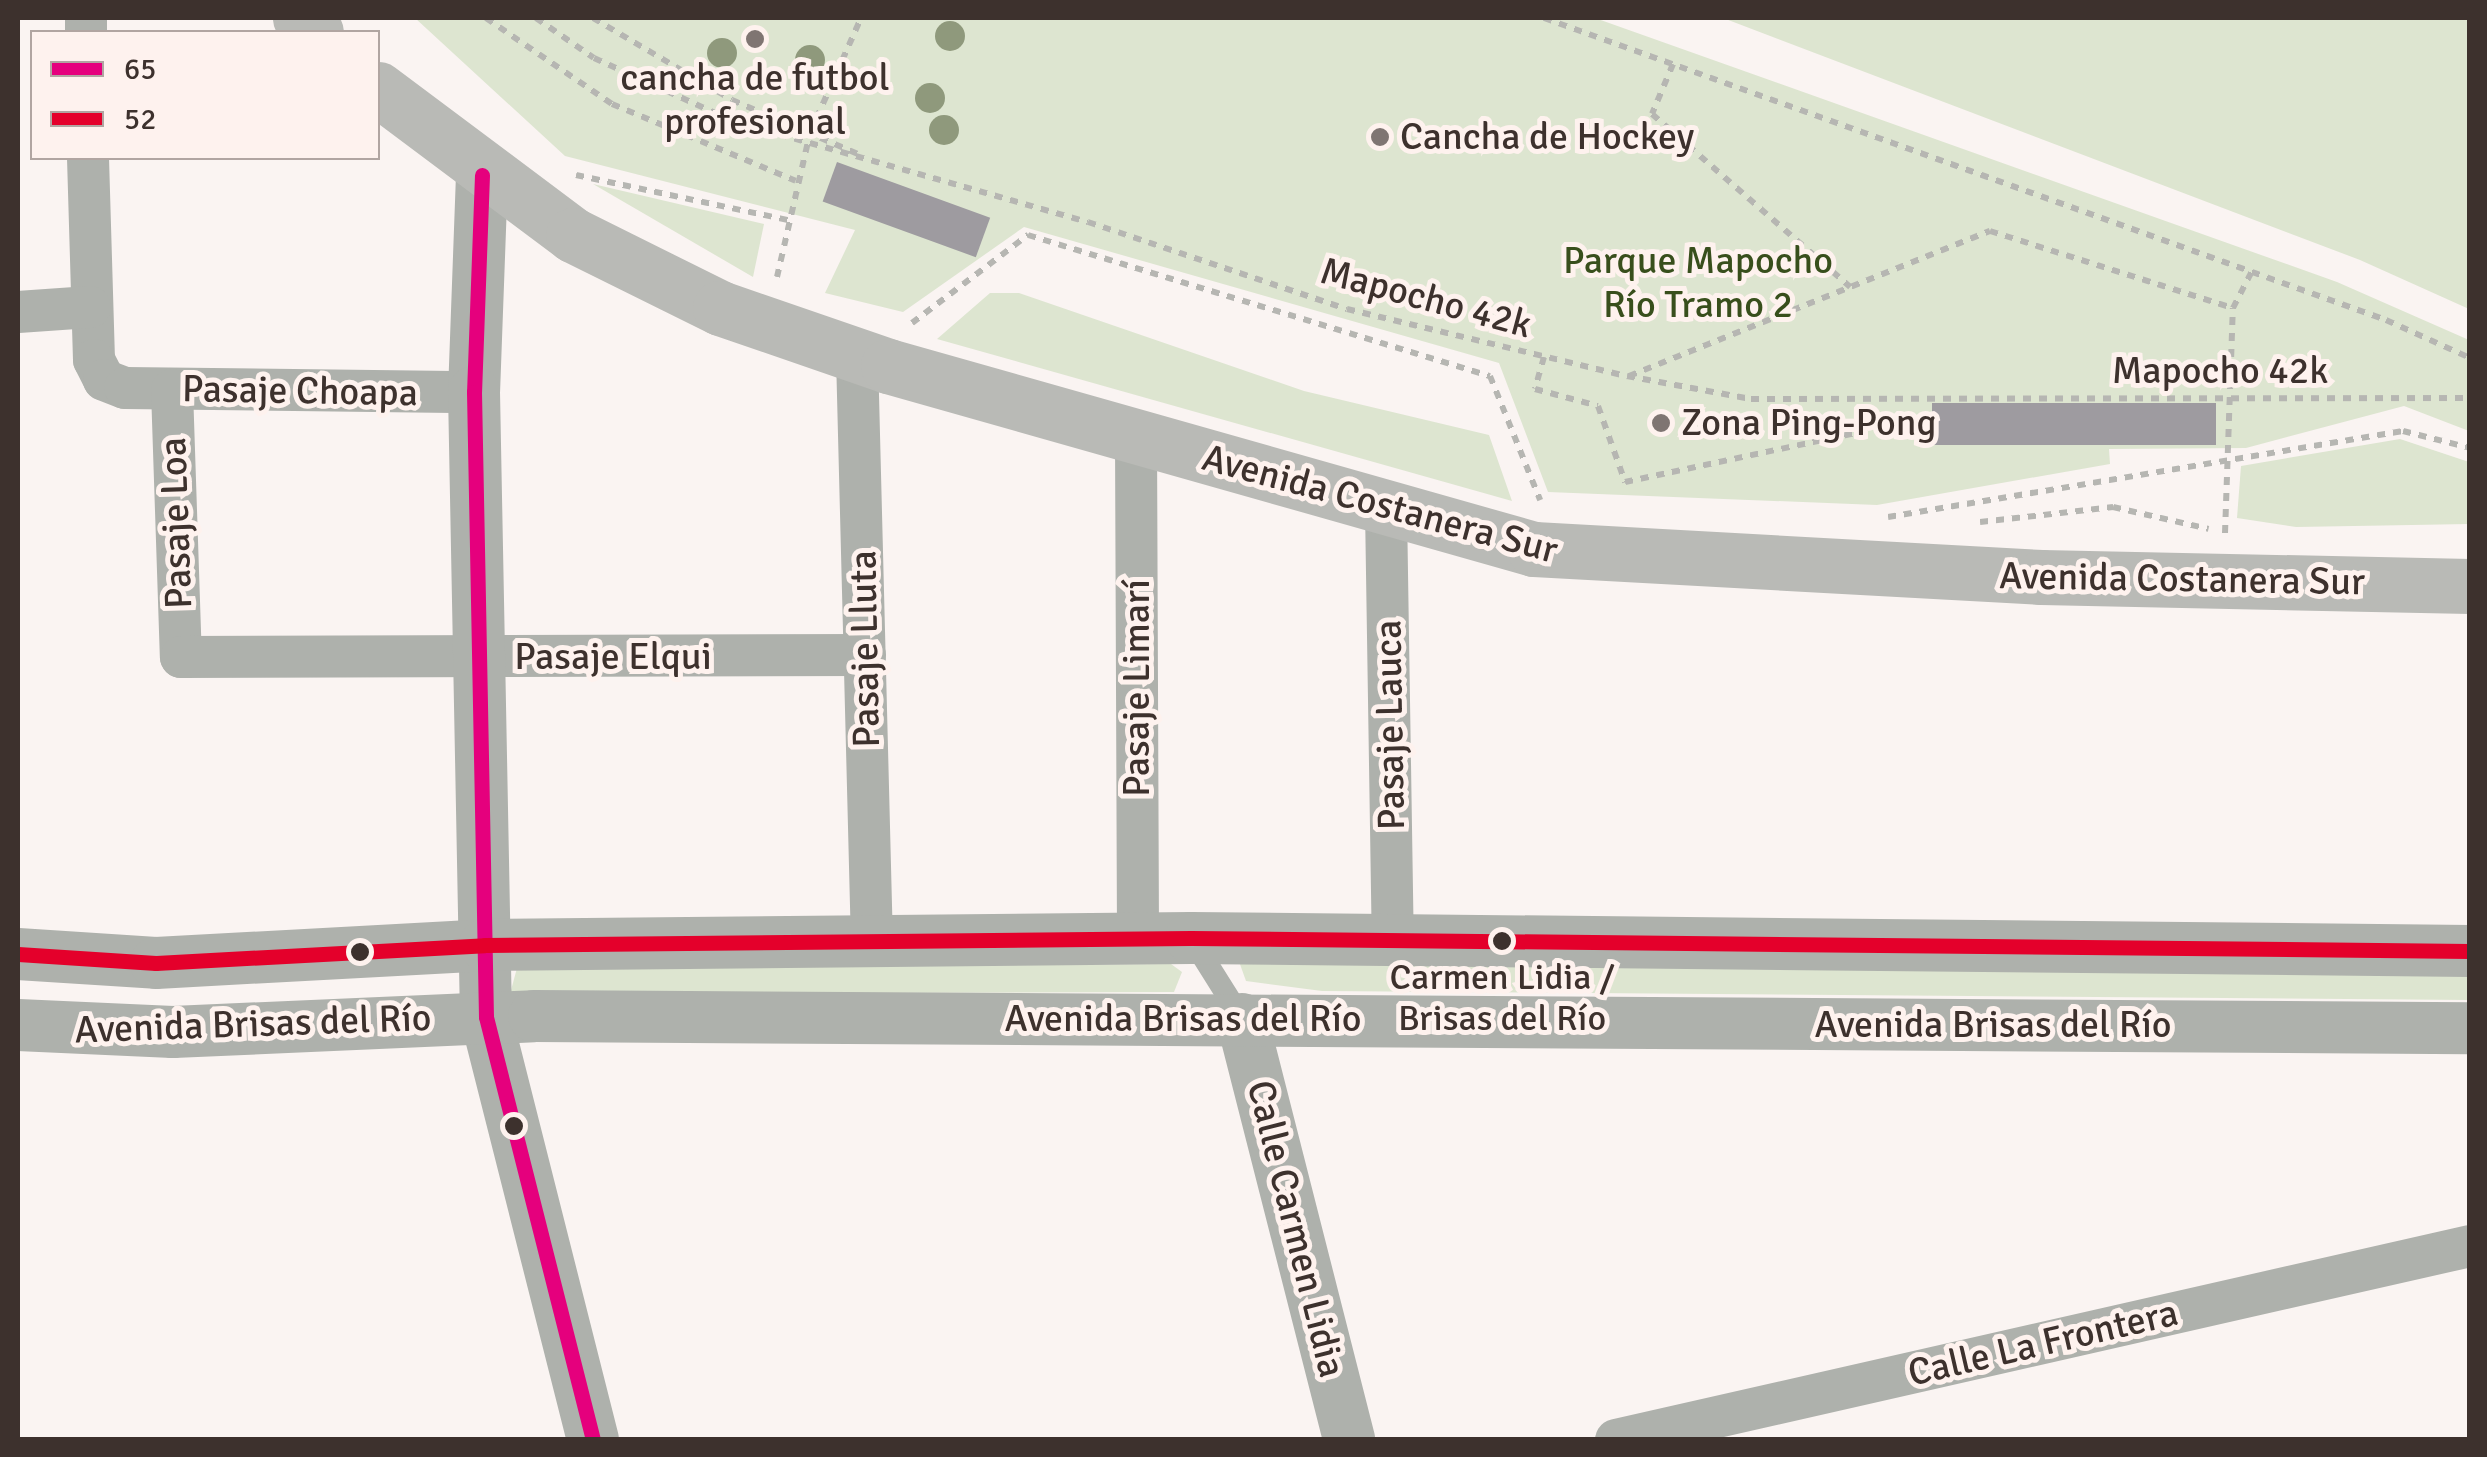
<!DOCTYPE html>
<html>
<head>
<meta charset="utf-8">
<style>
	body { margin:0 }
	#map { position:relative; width:2487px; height:1457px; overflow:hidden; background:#faf4f2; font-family:Signika,sans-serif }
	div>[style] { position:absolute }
	.green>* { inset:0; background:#dde5d0 }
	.building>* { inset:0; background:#9e9ba0; transform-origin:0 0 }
	.path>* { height:6px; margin-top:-3px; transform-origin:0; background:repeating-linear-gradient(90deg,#b6b6b2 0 8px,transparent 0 16px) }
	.service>* { height:22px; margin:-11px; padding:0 11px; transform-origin:11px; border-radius:11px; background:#aeb1ac }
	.minor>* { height:42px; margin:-21px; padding:0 21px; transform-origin:21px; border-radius:21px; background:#aeb1ac }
	.tertiary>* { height:52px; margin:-26px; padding:0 26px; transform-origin:26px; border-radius:26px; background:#aeb1ac }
	.secondary>* { height:55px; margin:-27.5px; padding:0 27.5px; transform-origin:27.5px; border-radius:27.5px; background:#b9bab6 }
	.bus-1>* { height:15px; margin:-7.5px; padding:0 7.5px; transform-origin:7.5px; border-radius:7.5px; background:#e5007d }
	.bus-2>* { height:15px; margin:-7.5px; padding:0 7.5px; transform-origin:7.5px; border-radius:7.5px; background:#e4002b }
	.trees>* { width:30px; height:30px; margin:-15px; border-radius:50%; background:#8f997c }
	.dots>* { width:28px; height:28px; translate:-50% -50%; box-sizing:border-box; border:5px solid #fef2ee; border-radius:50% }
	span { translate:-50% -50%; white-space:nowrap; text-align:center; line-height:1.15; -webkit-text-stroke:10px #fef2ee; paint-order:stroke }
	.bus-label { font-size:36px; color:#3d312d }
	.poi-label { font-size:38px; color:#3d312d }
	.left { translate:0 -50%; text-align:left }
	.park-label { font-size:38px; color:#384f1c }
	.street-label { font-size:38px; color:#3d312d }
	.frame { position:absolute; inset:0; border:20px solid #3d312d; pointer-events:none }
	.legend { position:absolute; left:30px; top:30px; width:350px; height:130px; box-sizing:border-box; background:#fef2ee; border:2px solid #b1a5a1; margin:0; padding:12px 18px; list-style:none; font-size:30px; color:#3d312d }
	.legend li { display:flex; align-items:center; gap:20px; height:50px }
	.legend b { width:50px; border:2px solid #b1a5a1 }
</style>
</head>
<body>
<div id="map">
	<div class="green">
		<div style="clip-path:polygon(415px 18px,1595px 18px,2337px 282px,2469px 340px,2469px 431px,2404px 406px,2246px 448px,2109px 449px,2110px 464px,1877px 505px,1548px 492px,1499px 363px,1024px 227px,903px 312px,825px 293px,855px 230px,565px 156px)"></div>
		<div style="clip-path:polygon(1723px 18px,2469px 18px,2469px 309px,2360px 260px)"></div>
		<div style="clip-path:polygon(593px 184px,764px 224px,753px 277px)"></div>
		<div style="clip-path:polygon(990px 293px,1019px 293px,1304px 391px,1489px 435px,1512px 501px,937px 339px)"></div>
		<div style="clip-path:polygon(2400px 439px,2469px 462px,2469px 524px,2296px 527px,2237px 518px,2241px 466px)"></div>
		<div style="clip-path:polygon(1236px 953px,2469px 964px,2470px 1000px,1322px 991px,1246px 981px)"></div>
		<div style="clip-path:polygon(1171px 964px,1182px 972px,1174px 992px,510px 994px,517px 968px)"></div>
	</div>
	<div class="building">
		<div style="left:837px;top:162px;width:163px;height:42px;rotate:20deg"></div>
		<div style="left:2216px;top:403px;width:42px;height:284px;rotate:90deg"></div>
	</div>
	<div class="path">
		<div style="left:486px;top:18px;width:153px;rotate:34.3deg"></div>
		<div style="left:612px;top:104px;width:199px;rotate:22.7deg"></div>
		<div style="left:536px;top:18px;width:70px;rotate:34.6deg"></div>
		<div style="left:594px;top:58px;width:153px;rotate:24.4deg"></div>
		<div style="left:733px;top:121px;width:369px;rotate:15.9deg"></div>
		<div style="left:1088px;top:222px;width:273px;rotate:18.6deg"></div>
		<div style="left:1347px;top:309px;width:288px;rotate:13.5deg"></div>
		<div style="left:1627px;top:376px;width:126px;rotate:10.5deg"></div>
		<div style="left:1751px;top:399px;width:719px;rotate:-0.08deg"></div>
		<div style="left:593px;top:18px;width:161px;rotate:30.5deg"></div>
		<div style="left:732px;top:100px;width:137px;rotate:23.2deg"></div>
		<div style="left:1544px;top:18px;width:895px;rotate:19.73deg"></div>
		<div style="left:2386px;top:320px;width:92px;rotate:24.3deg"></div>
		<div style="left:1673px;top:64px;width:54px;rotate:112.8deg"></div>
		<div style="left:1652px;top:114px;width:263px;rotate:41.1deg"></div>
		<div style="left:576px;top:175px;width:217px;rotate:12deg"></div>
		<div style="left:777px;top:277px;width:148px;rotate:-77.1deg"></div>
		<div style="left:810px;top:133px;width:126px;rotate:-66.1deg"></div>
		<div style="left:912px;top:323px;width:146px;rotate:-37.2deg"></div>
		<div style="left:1028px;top:235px;width:483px;rotate:17deg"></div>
		<div style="left:1490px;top:376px;width:134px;rotate:68deg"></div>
		<div style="left:1544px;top:357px;width:33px;rotate:106deg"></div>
		<div style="left:1535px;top:389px;width:65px;rotate:15.1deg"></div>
		<div style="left:1598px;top:406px;width:81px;rotate:70.4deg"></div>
		<div style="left:1625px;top:482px;width:249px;rotate:-12deg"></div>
		<div style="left:1869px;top:430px;width:31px;rotate:-96deg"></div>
		<div style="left:1629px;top:376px;width:389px;rotate:-21.9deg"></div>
		<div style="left:1990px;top:231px;width:255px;rotate:17.6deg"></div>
		<div style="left:1888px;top:517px;width:522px;rotate:-9.48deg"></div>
		<div style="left:2403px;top:431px;width:69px;rotate:14.2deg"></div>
		<div style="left:1980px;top:522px;width:134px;rotate:-6.4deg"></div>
		<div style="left:2113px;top:507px;width:98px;rotate:12.9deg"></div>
		<div style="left:2225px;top:533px;width:225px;rotate:-88deg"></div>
		<div style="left:2233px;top:308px;width:42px;rotate:-62.8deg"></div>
	</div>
	<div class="service">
		<div style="left:1193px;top:941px;width:92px;rotate:57.9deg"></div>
	</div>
	<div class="minor">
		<div style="left:86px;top:18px;width:14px;rotate:90deg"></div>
		<div style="left:88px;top:158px;width:202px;rotate:88.3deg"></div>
		<div style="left:94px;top:360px;width:22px;rotate:63deg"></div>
		<div style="left:104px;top:380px;width:22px;rotate:21deg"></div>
		<div style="left:125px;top:388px;width:349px;rotate:0.7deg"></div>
		<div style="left:18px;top:312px;width:72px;rotate:-4deg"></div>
		<div style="left:857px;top:356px;width:587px;rotate:88.54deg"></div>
		<div style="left:172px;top:390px;width:267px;rotate:88.1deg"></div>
		<div style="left:181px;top:657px;width:684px;rotate:-0.17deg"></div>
		<div style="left:1136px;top:437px;width:502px;rotate:89.77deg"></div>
		<div style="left:1386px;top:509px;width:432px;rotate:89.1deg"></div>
		<div style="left:1616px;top:1440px;width:876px;rotate:-12.8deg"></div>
	</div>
	<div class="tertiary">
		<div style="left:482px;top:175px;width:217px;rotate:92.1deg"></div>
		<div style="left:474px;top:392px;width:625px;rotate:88.9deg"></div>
		<div style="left:486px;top:1017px;width:436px;rotate:75.8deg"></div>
		<div style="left:18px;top:954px;width:138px;rotate:3.7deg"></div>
		<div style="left:156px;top:963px;width:329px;rotate:-3.1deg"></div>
		<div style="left:485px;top:945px;width:706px;rotate:-0.57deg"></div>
		<div style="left:1191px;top:938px;width:1279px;rotate:0.58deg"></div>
		<div style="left:1242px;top:1019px;width:434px;rotate:75.7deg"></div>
		<div style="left:18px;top:1025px;width:155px;rotate:2.6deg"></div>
		<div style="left:173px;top:1032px;width:361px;rotate:-2.5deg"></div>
		<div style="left:534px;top:1016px;width:1936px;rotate:0.36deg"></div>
	</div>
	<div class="secondary">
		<div style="left:300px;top:18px;width:21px;rotate:41deg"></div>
		<div style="left:378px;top:89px;width:244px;rotate:36.8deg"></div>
		<div style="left:573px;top:235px;width:164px;rotate:26.4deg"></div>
		<div style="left:720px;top:308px;width:178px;rotate:19deg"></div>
		<div style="left:888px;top:366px;width:671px;rotate:15.82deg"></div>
		<div style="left:1534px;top:549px;width:508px;rotate:3.16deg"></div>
		<div style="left:2041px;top:577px;width:429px;rotate:1.2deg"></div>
	</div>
	<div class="bus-1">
		<div style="left:482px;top:175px;width:217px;rotate:92.1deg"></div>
		<div style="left:474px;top:392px;width:625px;rotate:88.9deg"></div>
		<div style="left:486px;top:1017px;width:436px;rotate:75.8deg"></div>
	</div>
	<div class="bus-2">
		<div style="left:18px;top:954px;width:138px;rotate:3.7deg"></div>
		<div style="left:156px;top:963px;width:329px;rotate:-3.1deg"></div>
		<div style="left:485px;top:945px;width:706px;rotate:-0.57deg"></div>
		<div style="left:1191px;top:938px;width:1279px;rotate:0.58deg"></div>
	</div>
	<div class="trees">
		<div style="left:950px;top:36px"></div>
		<div style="left:722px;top:53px"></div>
		<div style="left:810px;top:60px"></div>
		<div style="left:930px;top:98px"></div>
		<div style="left:944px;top:130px"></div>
	</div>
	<div class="dots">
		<div style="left:755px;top:39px;background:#7f7572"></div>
		<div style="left:1380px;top:137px;background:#7f7572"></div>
		<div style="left:1661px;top:423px;background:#7f7572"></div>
		<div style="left:1502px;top:941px;background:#3d312d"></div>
		<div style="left:360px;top:952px;background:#3d312d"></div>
		<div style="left:514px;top:1126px;background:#3d312d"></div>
	</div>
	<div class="bus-label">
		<span style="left:1502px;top:998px">Carmen Lidia /<br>Brisas del Río</span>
	</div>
	<div class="poi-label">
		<span style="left:755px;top:100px">cancha de futbol<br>profesional</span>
		<span class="left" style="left:1400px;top:137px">Cancha de Hockey</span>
		<span class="left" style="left:1681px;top:423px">Zona Ping-Pong</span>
	</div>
	<div class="park-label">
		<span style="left:1698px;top:283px">Parque Mapocho<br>Río Tramo 2</span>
	</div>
	<div class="street-label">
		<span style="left:1426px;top:298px;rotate:15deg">Mapocho 42k</span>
		<span style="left:2220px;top:371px">Mapocho 42k</span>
		<span style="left:300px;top:391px;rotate:1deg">Pasaje Choapa</span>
		<span style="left:1380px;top:504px;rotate:15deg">Avenida Costanera Sur</span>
		<span style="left:176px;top:523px;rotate:-92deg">Pasaje Loa</span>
		<span style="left:2182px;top:579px;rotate:1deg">Avenida Costanera Sur</span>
		<span style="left:865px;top:649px;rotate:-91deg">Pasaje Lluta</span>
		<span style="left:613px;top:657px">Pasaje Elqui</span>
		<span style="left:1137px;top:688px;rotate:-90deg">Pasaje Limarí</span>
		<span style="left:1390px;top:725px;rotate:-91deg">Pasaje Lauca</span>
		<span style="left:1183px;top:1019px">Avenida Brisas del Río</span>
		<span style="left:253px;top:1024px;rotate:-2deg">Avenida Brisas del Río</span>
		<span style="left:1993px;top:1025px">Avenida Brisas del Río</span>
		<span style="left:1296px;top:1229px;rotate:76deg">Calle Carmen Lidia</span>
		<span style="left:2043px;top:1343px;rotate:-13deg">Calle La Frontera</span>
	</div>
	<div class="frame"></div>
	<ul class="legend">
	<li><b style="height:12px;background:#e5007d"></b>65</li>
	<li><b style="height:12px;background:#e4002b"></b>52</li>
	</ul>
</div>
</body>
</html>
